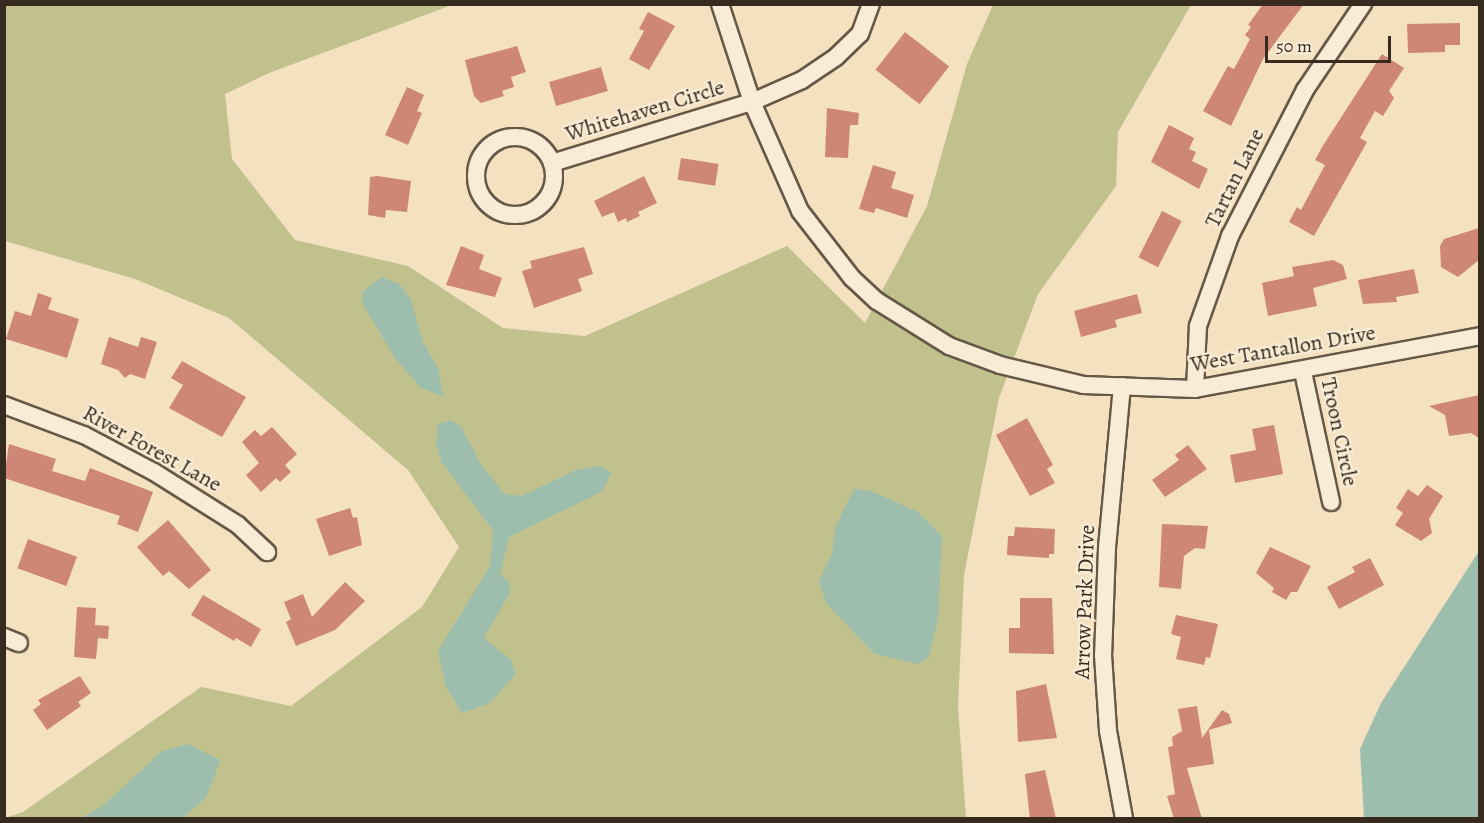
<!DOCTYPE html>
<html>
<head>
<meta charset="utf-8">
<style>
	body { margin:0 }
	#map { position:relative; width:1484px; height:823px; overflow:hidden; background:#f4e1c0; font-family:Alegreya,serif }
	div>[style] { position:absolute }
	.green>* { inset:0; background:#c1c18e }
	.water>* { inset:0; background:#9dbead }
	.building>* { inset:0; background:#ce8776; transform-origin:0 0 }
	.roads { filter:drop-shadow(2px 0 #665846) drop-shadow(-2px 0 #665846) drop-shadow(0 2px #665846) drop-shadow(0 -2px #665846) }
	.minor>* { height:16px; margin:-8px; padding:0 8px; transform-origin:8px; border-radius:8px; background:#f8ecd6 }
	.minor>.ring { margin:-8px; padding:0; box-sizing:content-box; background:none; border:16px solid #f8ecd6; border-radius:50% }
	span { translate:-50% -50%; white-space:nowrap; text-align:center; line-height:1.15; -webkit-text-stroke:4.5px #f8ecd6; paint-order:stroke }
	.street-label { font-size:22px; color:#372a1e }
	.frame { position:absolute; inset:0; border:6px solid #372a1e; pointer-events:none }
	.scale { position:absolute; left:1265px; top:36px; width:126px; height:27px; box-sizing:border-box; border:3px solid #372a1e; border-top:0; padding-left:8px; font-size:18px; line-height:21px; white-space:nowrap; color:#372a1e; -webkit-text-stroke:4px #f8ecd6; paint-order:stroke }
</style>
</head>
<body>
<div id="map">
	<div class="green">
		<div style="clip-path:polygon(4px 5px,452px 5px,269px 73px,225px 94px,232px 159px,295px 240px,408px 266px,503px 328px,585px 336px,787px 246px,865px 323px,927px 206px,967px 64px,993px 5px,1191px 5px,1118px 132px,1116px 186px,1038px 294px,999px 398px,964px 575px,958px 707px,966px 818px,5px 818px,23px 812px,201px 687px,291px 706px,422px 607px,459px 547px,408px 470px,229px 318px,135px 279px,5px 241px)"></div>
	</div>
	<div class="water">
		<div style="clip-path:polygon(382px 277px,399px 284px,411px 300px,423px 342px,438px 368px,443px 397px,420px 387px,395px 358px,362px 303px,363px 291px)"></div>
		<div style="clip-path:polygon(451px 420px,461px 427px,482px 466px,505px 494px,522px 496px,576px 470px,600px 466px,612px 473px,601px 492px,509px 537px,500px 574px,509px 582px,510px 592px,484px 638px,512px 661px,515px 675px,490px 703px,462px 713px,446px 687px,438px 651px,490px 566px,493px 530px,442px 463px,436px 444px,438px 424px)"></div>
		<div style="clip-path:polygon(854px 489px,871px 491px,918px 512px,942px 536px,938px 618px,929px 657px,918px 664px,875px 654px,826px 603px,819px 581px,832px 554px,835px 528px)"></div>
		<div style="clip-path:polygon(1479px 551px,1479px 818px,1364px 818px,1360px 749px,1381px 703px)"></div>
		<div style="clip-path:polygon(188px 744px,220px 760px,206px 798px,182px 818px,82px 818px,104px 805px,162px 751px)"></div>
	</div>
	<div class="building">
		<div style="clip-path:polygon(1263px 4px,1304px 4px,1263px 59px,1231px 126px,1203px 111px,1228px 66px,1234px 69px,1250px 39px,1245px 35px,1251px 27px,1248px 25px)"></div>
		<div style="clip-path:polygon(648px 12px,675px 26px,649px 70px,629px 59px,644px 31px,639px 29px)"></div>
		<div style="clip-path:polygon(1460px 23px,1460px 45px,1445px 45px,1445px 52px,1408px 53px,1407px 24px)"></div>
		<div style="left:905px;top:32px;width:56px;height:48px;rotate:38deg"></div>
		<div style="clip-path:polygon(517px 46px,526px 72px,511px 77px,514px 87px,502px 91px,504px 96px,481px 103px,474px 96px,465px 60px)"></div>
		<div style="clip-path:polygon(1382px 54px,1404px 68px,1389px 91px,1394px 98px,1383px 116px,1375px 111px,1360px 138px,1367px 142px,1314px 236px,1289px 222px,1297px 207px,1301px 210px,1325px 165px,1315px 160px,1322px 147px)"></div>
		<div style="left:601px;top:67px;width:25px;height:54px;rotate:74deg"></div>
		<div style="clip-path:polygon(407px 87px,424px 95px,417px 111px,422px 113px,408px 145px,385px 135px)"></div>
		<div style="clip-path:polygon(827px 108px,859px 113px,858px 125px,850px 125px,848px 158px,825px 157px)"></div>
		<div style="clip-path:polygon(1169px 125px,1194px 138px,1189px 149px,1196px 152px,1192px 161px,1208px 169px,1199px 189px,1151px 162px)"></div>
		<div style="left:681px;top:158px;width:38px;height:22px;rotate:9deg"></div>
		<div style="clip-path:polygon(873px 165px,896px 172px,891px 188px,914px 195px,907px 218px,876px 208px,874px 213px,859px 209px)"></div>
		<div style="clip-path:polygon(377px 176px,411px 181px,407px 212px,386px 210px,385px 218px,368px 215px,370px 177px)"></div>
		<div style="clip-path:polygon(644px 176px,657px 203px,638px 212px,640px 216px,627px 222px,626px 218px,618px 222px,614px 212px,602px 217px,594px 201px)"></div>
		<div style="left:1162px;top:211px;width:22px;height:52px;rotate:27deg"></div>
		<div style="clip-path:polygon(1479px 228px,1479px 260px,1458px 277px,1441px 267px,1440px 246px,1444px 239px)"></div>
		<div style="clip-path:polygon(461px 246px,484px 255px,479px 269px,502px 278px,495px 297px,446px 285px)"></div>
		<div style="clip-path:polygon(584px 247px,593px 274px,578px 279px,582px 291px,534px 308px,522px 271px,532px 268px,530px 261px)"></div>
		<div style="clip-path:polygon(1333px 260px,1343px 265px,1347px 279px,1313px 288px,1317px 306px,1268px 316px,1262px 283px,1294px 276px,1292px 267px)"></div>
		<div style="clip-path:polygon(1414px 269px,1419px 293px,1396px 297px,1397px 302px,1363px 304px,1358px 280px)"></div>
		<div style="clip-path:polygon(38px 293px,52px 298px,48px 309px,79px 319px,67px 358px,6px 339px,15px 311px,31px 316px)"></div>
		<div style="clip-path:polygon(1137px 294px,1142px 313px,1115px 320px,1117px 327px,1081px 337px,1074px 311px)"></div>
		<div style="clip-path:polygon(109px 337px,138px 347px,141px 337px,157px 342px,145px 379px,130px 374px,125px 378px,118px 370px,101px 364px)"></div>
		<div style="clip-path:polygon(182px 361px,246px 397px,222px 437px,169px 408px,183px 385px,171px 378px)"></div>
		<div style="clip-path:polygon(1479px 395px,1479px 438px,1471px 433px,1449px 436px,1445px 415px,1429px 406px)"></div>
		<div style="clip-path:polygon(1027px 418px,1053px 465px,1047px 469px,1055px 483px,1030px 496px,996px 435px)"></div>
		<div style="clip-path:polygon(1274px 425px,1283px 474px,1235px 483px,1230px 455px,1256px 450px,1252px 429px)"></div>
		<div style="clip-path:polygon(272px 427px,297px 454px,285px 465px,291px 472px,280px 482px,276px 478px,261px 492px,246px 475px,259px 463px,242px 442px,255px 430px,261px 436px)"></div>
		<div style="clip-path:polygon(9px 444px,56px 459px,52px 471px,85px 481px,90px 468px,153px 492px,138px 532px,117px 524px,120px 516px,4px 478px)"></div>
		<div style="clip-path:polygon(1188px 445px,1207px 469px,1165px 497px,1152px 480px,1179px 460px,1175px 455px)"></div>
		<div style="clip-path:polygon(1427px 485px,1443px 496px,1429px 519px,1432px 533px,1421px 541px,1395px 525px,1403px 513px,1396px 508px,1408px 489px,1418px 496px)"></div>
		<div style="clip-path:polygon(350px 508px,353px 518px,357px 517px,362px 545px,329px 556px,316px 519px)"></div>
		<div style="clip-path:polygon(168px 520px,211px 570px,189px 589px,169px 571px,163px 576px,137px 547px)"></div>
		<div style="clip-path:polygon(1162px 524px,1208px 526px,1205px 549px,1195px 548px,1184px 556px,1181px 589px,1159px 587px)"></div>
		<div style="clip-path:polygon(1015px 527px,1055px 529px,1054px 554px,1049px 554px,1049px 558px,1007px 555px,1008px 536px,1014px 536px)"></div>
		<div style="left:28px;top:539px;width:52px;height:31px;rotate:20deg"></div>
		<div style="clip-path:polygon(1270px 547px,1311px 566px,1297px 592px,1291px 592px,1286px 600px,1272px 592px,1274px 588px,1256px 573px)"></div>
		<div style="clip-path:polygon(1370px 558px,1384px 585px,1339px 609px,1327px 587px,1355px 572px,1352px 567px)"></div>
		<div style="clip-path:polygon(345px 582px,365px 601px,335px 630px,296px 646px,286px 622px,291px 619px,284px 602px,303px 594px,312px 617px)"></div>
		<div style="clip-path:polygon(203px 595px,261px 629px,251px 647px,236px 638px,234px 641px,191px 615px)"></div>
		<div style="clip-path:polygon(1020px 598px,1052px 598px,1054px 654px,1009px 653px,1009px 628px,1020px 628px)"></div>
		<div style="clip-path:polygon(77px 607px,96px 608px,95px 625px,109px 626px,108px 639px,98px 638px,96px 659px,74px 657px)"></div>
		<div style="clip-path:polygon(1176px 615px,1218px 624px,1210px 658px,1206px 657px,1204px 665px,1176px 659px,1181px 637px,1171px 634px)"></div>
		<div style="clip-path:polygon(80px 676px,91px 693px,78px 702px,81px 706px,47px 730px,33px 710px,41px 704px,38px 700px)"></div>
		<div style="clip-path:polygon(1046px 684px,1057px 738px,1018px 742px,1016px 691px)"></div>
		<div style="clip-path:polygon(1197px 706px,1202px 738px,1222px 710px,1229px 714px,1232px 723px,1209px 730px,1214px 764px,1187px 768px,1202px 819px,1174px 819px,1167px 796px,1175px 794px,1168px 747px,1173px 746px,1172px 737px,1182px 731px,1178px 709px)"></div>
		<div style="clip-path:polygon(1045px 770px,1056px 819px,1030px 819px,1025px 774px)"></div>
	</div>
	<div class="roads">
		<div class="minor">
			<div style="left:720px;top:4px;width:103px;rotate:71.9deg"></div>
			<div style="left:752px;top:102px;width:119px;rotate:66.2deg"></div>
			<div style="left:800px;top:211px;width:85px;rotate:52.2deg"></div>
			<div style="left:852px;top:278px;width:34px;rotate:43deg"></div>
			<div style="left:877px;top:301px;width:85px;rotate:32deg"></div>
			<div style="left:949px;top:346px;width:54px;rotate:20.4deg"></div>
			<div style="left:1000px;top:365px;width:85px;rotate:13.5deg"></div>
			<div style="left:1083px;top:385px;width:112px;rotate:2deg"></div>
			<div style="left:1195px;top:389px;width:290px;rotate:-10.5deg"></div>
			<div class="ring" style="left:476px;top:137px;width:62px;height:62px"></div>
			<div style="left:552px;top:163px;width:209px;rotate:-17deg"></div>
			<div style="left:752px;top:102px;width:55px;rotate:-23.7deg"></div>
			<div style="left:802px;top:80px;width:41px;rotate:-34.1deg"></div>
			<div style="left:836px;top:57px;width:33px;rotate:-44deg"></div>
			<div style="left:860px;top:34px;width:32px;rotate:-70deg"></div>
			<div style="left:1303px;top:372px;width:133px;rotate:77.8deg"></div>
			<div style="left:1122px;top:386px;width:163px;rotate:95.3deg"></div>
			<div style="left:1107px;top:548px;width:107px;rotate:92.1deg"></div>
			<div style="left:1103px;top:655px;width:76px;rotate:86.2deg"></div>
			<div style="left:1108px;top:731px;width:88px;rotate:79.6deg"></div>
			<div style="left:1195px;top:389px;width:63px;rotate:-87.3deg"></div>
			<div style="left:1198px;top:326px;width:96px;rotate:-70.4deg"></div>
			<div style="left:1230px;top:236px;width:164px;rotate:-62.8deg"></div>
			<div style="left:1305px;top:90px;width:104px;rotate:-56deg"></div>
			<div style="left:4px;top:405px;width:85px;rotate:20.6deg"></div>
			<div style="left:84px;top:435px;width:79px;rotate:27.9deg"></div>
			<div style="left:154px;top:472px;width:99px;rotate:32.2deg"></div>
			<div style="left:238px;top:525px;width:40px;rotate:43deg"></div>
			<div style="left:4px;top:637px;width:16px;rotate:22deg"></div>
		</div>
	</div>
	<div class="street-label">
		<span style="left:645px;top:111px;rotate:-17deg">Whitehaven Circle</span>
		<span style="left:1235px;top:178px;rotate:-64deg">Tartan Lane</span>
		<span style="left:1283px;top:349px;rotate:-10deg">West Tantallon Drive</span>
		<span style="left:1339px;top:432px;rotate:78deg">Troon Circle</span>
		<span style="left:152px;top:449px;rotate:29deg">River Forest Lane</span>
		<span style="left:1085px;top:602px;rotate:-88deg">Arrow Park Drive</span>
	</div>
	<div class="frame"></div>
	<div class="scale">50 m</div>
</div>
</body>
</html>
